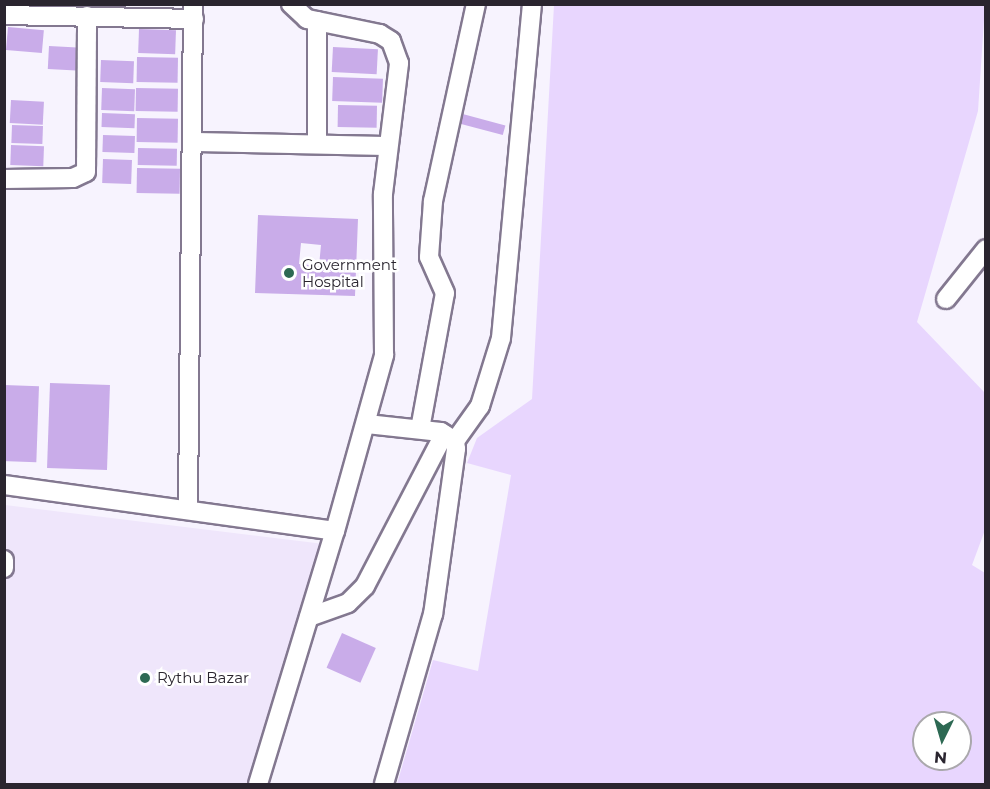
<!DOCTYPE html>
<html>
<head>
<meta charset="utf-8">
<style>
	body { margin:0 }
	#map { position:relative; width:990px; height:789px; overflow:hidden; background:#f7f3fe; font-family:Montserrat,sans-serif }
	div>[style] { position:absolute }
	.built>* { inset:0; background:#efe6fb }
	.green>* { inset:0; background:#e8d6fe }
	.building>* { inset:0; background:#c9ace9; transform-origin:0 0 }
	.roads { filter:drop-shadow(2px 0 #837890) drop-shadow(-2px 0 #837890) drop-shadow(0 2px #837890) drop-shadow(0 -2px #837890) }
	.minor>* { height:18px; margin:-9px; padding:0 9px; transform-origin:9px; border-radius:9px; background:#fff }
	.dots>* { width:16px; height:16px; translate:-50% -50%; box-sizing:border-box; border:3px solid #fff; border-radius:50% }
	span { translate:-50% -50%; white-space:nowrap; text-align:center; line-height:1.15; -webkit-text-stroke:5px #fff; paint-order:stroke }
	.poi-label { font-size:15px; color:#2a252f }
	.left { translate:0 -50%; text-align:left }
	.frame { position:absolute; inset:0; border:6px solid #2a252f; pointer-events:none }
	.north { position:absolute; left:912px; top:711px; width:60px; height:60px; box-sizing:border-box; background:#fff; border:2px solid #aaa8ac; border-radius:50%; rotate:185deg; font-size:16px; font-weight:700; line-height:24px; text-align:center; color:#2a252f }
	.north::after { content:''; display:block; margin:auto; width:21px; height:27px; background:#2d6953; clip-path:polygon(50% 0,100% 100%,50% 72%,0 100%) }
</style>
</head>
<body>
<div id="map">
	<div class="built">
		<div style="clip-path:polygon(5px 505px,324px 544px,255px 784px,5px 784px)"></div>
	</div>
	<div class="green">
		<div style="clip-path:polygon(evenodd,554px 5px,985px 5px,978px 111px,917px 322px,985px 393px,985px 530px,972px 565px,985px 573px,985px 784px,397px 784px,433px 660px,478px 671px,511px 475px,467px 463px,477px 438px,532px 399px,554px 5px,924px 723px,960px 723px,960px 759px,924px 759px,924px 723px)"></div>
	</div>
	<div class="building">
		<div style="left:60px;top:4px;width:22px;height:3px"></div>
		<div style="left:8px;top:27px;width:36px;height:23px;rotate:5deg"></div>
		<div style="left:139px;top:29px;width:37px;height:24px;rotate:2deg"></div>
		<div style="left:49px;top:46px;width:33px;height:23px;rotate:3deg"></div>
		<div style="left:333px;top:47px;width:45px;height:25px;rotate:3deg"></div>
		<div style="left:137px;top:57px;width:41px;height:25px;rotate:1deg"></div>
		<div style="left:101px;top:60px;width:33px;height:22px;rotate:2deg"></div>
		<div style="left:333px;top:77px;width:50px;height:24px;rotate:2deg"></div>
		<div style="left:102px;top:88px;width:33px;height:22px;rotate:2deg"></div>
		<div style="left:136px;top:88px;width:42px;height:23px;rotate:1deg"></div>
		<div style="left:11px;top:100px;width:33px;height:23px;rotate:3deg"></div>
		<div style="left:338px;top:105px;width:39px;height:22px;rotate:1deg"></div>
		<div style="left:102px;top:113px;width:33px;height:14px;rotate:2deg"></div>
		<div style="left:459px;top:113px;width:48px;height:10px;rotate:15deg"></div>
		<div style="left:137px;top:118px;width:41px;height:24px;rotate:1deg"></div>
		<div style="left:12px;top:125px;width:31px;height:18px;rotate:2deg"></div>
		<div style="left:103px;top:135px;width:32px;height:17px;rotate:2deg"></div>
		<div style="left:11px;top:145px;width:33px;height:20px;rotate:2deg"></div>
		<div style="left:138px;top:148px;width:39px;height:17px;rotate:1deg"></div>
		<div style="left:103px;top:159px;width:29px;height:24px;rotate:2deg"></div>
		<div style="left:137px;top:168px;width:43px;height:25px;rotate:1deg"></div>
		<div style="clip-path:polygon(evenodd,258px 215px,358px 219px,355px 296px,255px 293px,258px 215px,301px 243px,321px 245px,319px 266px,299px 264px,301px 243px)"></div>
		<div style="left:50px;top:383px;width:60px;height:85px;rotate:2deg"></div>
		<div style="left:4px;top:385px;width:35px;height:76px;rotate:2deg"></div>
		<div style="left:342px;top:633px;width:37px;height:38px;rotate:24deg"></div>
	</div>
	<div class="roads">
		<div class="minor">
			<div style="left:4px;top:15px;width:190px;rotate:1.2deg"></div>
			<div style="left:317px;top:21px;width:122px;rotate:90deg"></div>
			<div style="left:194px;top:142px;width:194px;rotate:1.2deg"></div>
			<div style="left:4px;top:179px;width:69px;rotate:-0.8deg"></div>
			<div style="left:73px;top:178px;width:14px;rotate:-25deg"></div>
			<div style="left:86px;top:172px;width:156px;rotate:-89.6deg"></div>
			<div style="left:946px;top:299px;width:64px;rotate:-51.3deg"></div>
			<div style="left:367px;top:424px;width:74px;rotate:6.2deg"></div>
			<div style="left:441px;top:432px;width:17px;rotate:33deg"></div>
			<div style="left:455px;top:441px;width:8px;rotate:83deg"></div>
			<div style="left:456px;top:449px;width:167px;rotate:97.9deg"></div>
			<div style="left:433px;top:614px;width:177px;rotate:106.1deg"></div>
			<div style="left:420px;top:429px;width:138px;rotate:-79.6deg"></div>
			<div style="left:445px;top:293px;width:39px;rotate:-114deg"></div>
			<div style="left:429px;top:257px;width:56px;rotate:-85.9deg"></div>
			<div style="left:433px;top:201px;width:202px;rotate:-77.7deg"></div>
			<div style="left:455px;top:441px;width:43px;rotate:-54.5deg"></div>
			<div style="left:480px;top:406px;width:71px;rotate:-72.8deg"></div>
			<div style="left:501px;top:338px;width:335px;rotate:-84.7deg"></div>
			<div style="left:4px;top:485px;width:334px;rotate:7.9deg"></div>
			<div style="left:335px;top:531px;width:183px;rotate:-74.4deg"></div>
			<div style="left:384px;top:355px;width:161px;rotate:-90.4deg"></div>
			<div style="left:383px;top:194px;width:132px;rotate:-83deg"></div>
			<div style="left:399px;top:63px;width:23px;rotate:-110deg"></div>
			<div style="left:391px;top:41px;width:13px;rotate:-148deg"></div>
			<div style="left:380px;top:34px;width:75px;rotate:-168.4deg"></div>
			<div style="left:307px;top:19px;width:22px;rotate:-137deg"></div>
			<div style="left:188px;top:507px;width:503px;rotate:-89.43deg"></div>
			<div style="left:4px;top:560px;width:8px;rotate:90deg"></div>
			<div style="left:309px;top:617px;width:41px;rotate:-19.7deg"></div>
			<div style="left:348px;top:603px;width:24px;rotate:-45deg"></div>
			<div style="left:365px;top:586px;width:171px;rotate:-62.5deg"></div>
			<div style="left:258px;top:784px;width:264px;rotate:-73.1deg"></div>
		</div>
	</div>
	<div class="dots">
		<div style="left:289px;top:273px;background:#2d6953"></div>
		<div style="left:145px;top:678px;background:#2d6953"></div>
	</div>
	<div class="poi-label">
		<span class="left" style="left:302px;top:273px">Government<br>Hospital</span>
		<span class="left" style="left:157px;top:678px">Rythu Bazar</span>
	</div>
	<div class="frame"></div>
	<div class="north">N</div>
</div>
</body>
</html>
